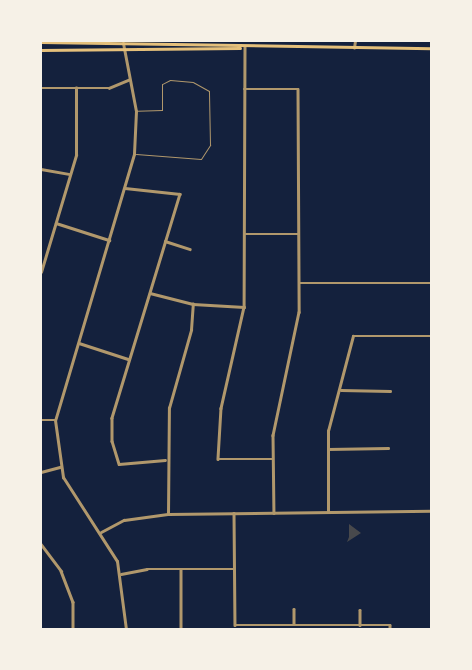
<!DOCTYPE html>
<html>
<head>
<meta charset="utf-8">
<style>
	body { margin:0 }
	#map { position:relative; width:472px; height:670px; overflow:hidden; background:#14213d; font-family:"Golos Text",sans-serif }
	div>[style] { position:absolute }
	.building>* { inset:0; background:#48494c }
	.service>* { height:1px; margin:-0.5px; padding:0 0.5px; transform-origin:0.5px; border-radius:0.5px; background:#b1986c }
	.minor>* { height:2.5px; margin:-1.25px; padding:0 1.25px; transform-origin:1.25px; border-radius:1.25px; background:#b1986c }
	.tertiary>* { height:3px; margin:-1.5px; padding:0 1.5px; transform-origin:1.5px; border-radius:1.5px; background:#b1986c }
	.secondary>* { height:3px; margin:-1.5px; padding:0 1.5px; transform-origin:1.5px; border-radius:1.5px; background:#e5c07b }
	span { translate:-50% -50%; white-space:nowrap; text-align:center; line-height:1.15; -webkit-text-stroke:5px #f6f1e7; paint-order:stroke }
	.frame { position:absolute; inset:0; border:42px solid #f6f1e7; pointer-events:none }
</style>
</head>
<body>
<div id="map">
	<div class="building">
		<div style="clip-path:polygon(349px 524px,361px 533px,347px 542px,349px 537px)"></div>
	</div>
	<div class="service">
		<div style="left:136px;top:154px;width:65px;rotate:4.4deg"></div>
		<div style="left:201px;top:159px;width:17px;rotate:-57deg"></div>
		<div style="left:210px;top:145px;width:54px;rotate:-91.1deg"></div>
		<div style="left:209px;top:91px;width:18px;rotate:-151deg"></div>
		<div style="left:193px;top:82px;width:23px;rotate:-175deg"></div>
		<div style="left:170px;top:80px;width:9px;rotate:153deg"></div>
		<div style="left:162px;top:84px;width:26px;rotate:90deg"></div>
		<div style="left:162px;top:110px;width:25px;rotate:178deg"></div>
	</div>
	<div class="minor">
		<div style="left:245px;top:47px;width:260px;rotate:90.2deg"></div>
		<div style="left:244px;top:307px;width:104px;rotate:102.8deg"></div>
		<div style="left:221px;top:408px;width:51px;rotate:93.4deg"></div>
		<div style="left:218px;top:459px;width:55px"></div>
		<div style="left:354px;top:48px;width:7px;rotate:-82deg"></div>
		<div style="left:41px;top:88px;width:68px"></div>
		<div style="left:109px;top:88px;width:21px;rotate:-23deg"></div>
		<div style="left:244px;top:89px;width:54px"></div>
		<div style="left:298px;top:89px;width:223px;rotate:89.7deg"></div>
		<div style="left:299px;top:312px;width:126px;rotate:101.9deg"></div>
		<div style="left:273px;top:435px;width:78px;rotate:89.3deg"></div>
		<div style="left:41px;top:169px;width:29px;rotate:10deg"></div>
		<div style="left:125px;top:188px;width:55px;rotate:6.2deg"></div>
		<div style="left:180px;top:194px;width:234px;rotate:106.9deg"></div>
		<div style="left:112px;top:418px;width:23px;rotate:90deg"></div>
		<div style="left:112px;top:441px;width:24px;rotate:73deg"></div>
		<div style="left:119px;top:464px;width:46px;rotate:-5deg"></div>
		<div style="left:56px;top:223px;width:56px;rotate:17.8deg"></div>
		<div style="left:246px;top:234px;width:52px"></div>
		<div style="left:165px;top:241px;width:26px;rotate:18deg"></div>
		<div style="left:41px;top:272px;width:122px;rotate:-73.3deg"></div>
		<div style="left:76px;top:155px;width:67px;rotate:-90deg"></div>
		<div style="left:299px;top:283px;width:132px"></div>
		<div style="left:150px;top:293px;width:44px;rotate:14.3deg"></div>
		<div style="left:193px;top:304px;width:51px;rotate:3.4deg"></div>
		<div style="left:79px;top:343px;width:52px;rotate:18.1deg"></div>
		<div style="left:341px;top:390px;width:49px;rotate:1.2deg"></div>
		<div style="left:41px;top:420px;width:14px"></div>
		<div style="left:328px;top:449px;width:60px;rotate:-1deg"></div>
		<div style="left:41px;top:472px;width:20px;rotate:-15deg"></div>
		<div style="left:328px;top:511px;width:80px;rotate:-90deg"></div>
		<div style="left:328px;top:431px;width:98px;rotate:-75.3deg"></div>
		<div style="left:353px;top:336px;width:78px"></div>
		<div style="left:234px;top:513px;width:112px;rotate:89.5deg"></div>
		<div style="left:235px;top:625px;width:155px"></div>
		<div style="left:390px;top:625px;width:4px;rotate:90deg"></div>
		<div style="left:168px;top:514px;width:106px;rotate:-89.5deg"></div>
		<div style="left:169px;top:408px;width:81px;rotate:-74.2deg"></div>
		<div style="left:191px;top:330px;width:26px;rotate:-86deg"></div>
		<div style="left:41px;top:544px;width:34px;rotate:53deg"></div>
		<div style="left:61px;top:571px;width:33px;rotate:69deg"></div>
		<div style="left:73px;top:602px;width:27px;rotate:90deg"></div>
		<div style="left:181px;top:569px;width:60px;rotate:90deg"></div>
		<div style="left:121px;top:574px;width:26px;rotate:-11deg"></div>
		<div style="left:147px;top:569px;width:87px"></div>
		<div style="left:294px;top:609px;width:15px;rotate:90deg"></div>
		<div style="left:360px;top:610px;width:15px;rotate:90deg"></div>
	</div>
	<div class="tertiary">
		<div style="left:123px;top:43px;width:69px;rotate:79.2deg"></div>
		<div style="left:136px;top:111px;width:43px;rotate:92.7deg"></div>
		<div style="left:134px;top:154px;width:277px;rotate:106.5deg"></div>
		<div style="left:55px;top:420px;width:58px;rotate:82deg"></div>
		<div style="left:63px;top:477px;width:100px;rotate:57.3deg"></div>
		<div style="left:117px;top:561px;width:69px;rotate:82.5deg"></div>
		<div style="left:101px;top:532px;width:26px;rotate:-28deg"></div>
		<div style="left:124px;top:520px;width:44px;rotate:-7.8deg"></div>
		<div style="left:168px;top:514px;width:263px;rotate:-0.7deg"></div>
	</div>
	<div class="secondary">
		<div style="left:41px;top:42px;width:390px;rotate:0.9deg"></div>
		<div style="left:41px;top:50px;width:199px;rotate:-0.6deg"></div>
	</div>
	<div class="frame"></div>
</div>
</body>
</html>
